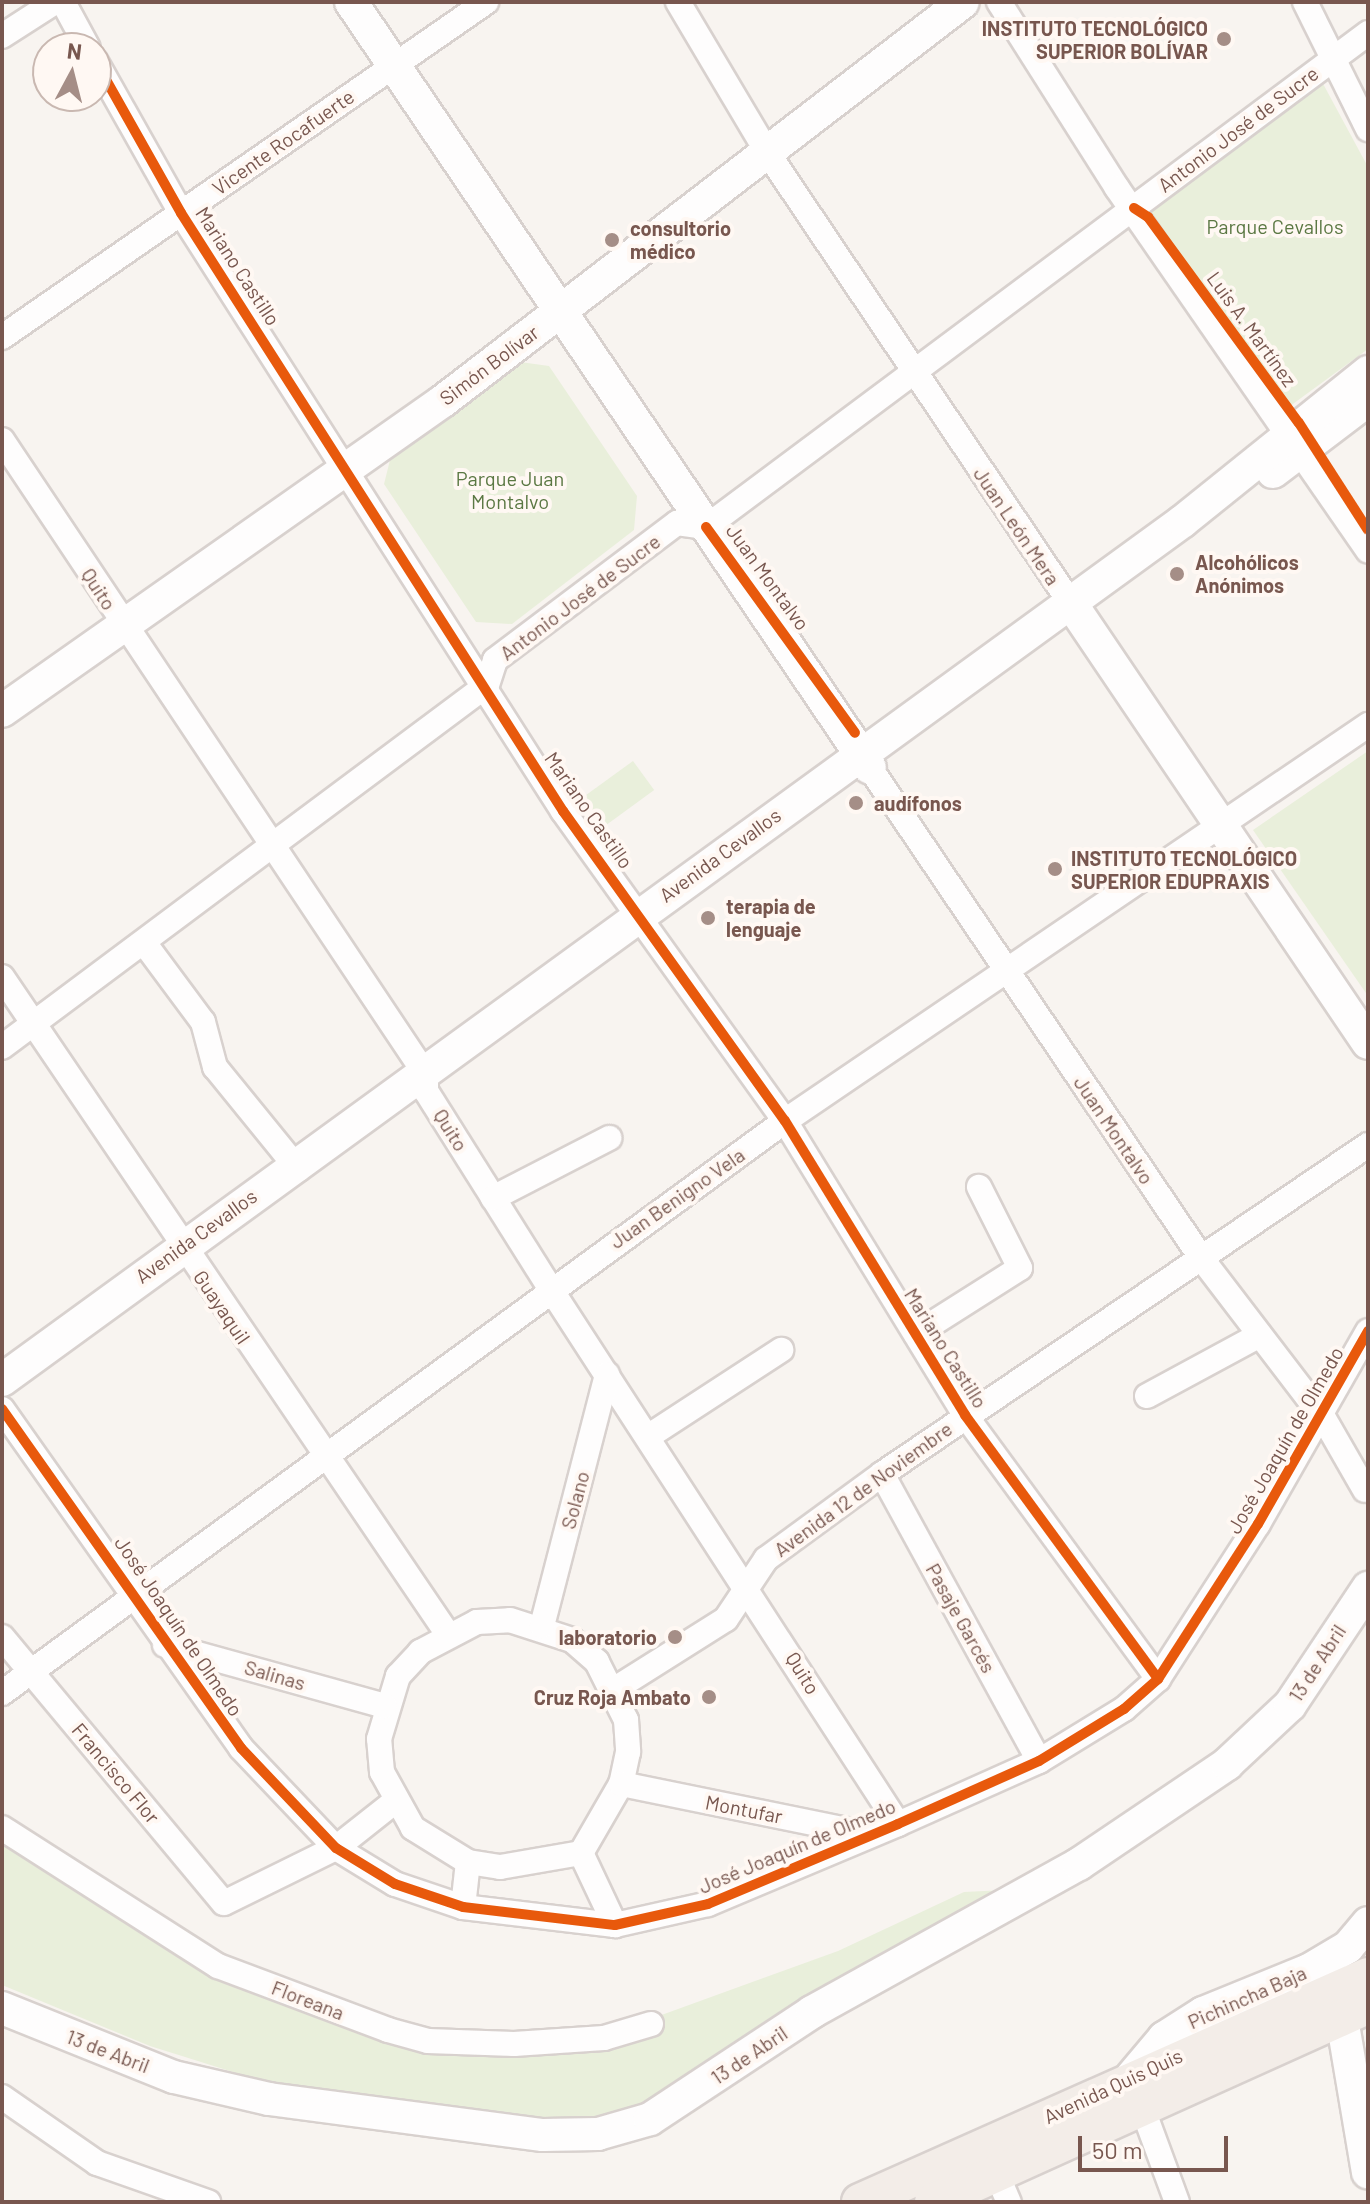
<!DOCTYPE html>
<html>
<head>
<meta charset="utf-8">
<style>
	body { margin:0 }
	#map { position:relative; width:1370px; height:2204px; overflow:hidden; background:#f8f4f0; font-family:Barlow,sans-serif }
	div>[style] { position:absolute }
	.green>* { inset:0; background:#e9efdb; transform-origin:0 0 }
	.roads { filter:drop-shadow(2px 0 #d8d1ce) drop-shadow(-2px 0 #d8d1ce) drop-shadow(0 2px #d8d1ce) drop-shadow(0 -2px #d8d1ce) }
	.street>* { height:24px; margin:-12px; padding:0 12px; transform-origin:12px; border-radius:12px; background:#fefdfd }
	.secondary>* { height:32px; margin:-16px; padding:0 16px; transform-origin:16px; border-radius:16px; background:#fefdfd }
	.primary>* { height:36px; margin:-18px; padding:0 18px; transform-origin:18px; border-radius:18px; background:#f3ede8 }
	.cycleway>* { height:10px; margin:-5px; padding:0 5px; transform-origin:5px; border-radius:5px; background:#e8590c }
	.dots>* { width:22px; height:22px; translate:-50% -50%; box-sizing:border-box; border:4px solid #fff8f3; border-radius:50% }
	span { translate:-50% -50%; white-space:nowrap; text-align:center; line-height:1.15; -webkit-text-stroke:8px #fff8f3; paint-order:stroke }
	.poi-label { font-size:20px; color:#78574f; font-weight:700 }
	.right { translate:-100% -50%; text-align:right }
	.left { translate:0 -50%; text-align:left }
	.street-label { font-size:20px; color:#78574f }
	.park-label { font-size:20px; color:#5b7843 }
	.frame { position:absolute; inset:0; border:4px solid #78574f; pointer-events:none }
	.north { position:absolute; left:32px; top:32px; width:80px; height:80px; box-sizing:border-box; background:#fff8f3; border:2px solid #c9b8b1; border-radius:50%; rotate:7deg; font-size:22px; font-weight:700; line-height:32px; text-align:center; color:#78574f }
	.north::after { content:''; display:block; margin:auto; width:28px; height:36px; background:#a58e87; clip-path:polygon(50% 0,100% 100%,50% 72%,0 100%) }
	.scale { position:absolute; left:1078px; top:2136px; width:150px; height:36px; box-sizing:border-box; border:4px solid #78574f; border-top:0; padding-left:10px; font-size:24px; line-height:28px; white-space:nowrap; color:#78574f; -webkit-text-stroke:6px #fff8f3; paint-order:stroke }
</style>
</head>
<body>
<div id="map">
	<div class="green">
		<div style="clip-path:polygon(1321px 80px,1368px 167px,1368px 349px,1286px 409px,1146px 205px)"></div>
		<div style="clip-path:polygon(513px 361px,549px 366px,637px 496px,634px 530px,512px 624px,476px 622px,384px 484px,393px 448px)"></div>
		<div style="clip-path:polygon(1368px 751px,1368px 996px,1253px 830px)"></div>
		<div style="left:633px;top:761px;width:36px;height:69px;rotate:54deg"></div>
		<div style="clip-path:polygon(2px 1844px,120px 1916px,271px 1993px,438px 2032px,623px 2029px,838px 1951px,964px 1892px,1005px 1890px,639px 2111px,592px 2124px,262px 2081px,150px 2046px,2px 1985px)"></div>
	</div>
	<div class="roads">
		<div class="street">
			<div style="left:63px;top:2px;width:52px;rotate:61.5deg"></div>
			<div style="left:678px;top:2px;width:174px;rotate:59.3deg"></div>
			<div style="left:767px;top:152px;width:543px;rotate:56.05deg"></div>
			<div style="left:999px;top:2px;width:220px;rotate:57.6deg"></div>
			<div style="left:1117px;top:188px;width:441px;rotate:55.3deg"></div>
			<div style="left:1305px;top:2px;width:142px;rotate:63.6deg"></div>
			<div style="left:2px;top:36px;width:63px;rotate:-32.7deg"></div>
			<div style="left:96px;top:62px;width:173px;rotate:60.6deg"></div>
			<div style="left:181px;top:213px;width:710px;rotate:57.43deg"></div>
			<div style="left:563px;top:811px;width:381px;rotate:54.4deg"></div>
			<div style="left:785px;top:1121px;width:345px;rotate:58.5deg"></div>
			<div style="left:965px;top:1415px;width:327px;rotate:53.8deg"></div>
			<div style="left:2px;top:337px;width:589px;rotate:-34.69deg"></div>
			<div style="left:2px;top:440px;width:764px;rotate:56.27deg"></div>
			<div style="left:426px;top:1075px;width:16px;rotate:90deg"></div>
			<div style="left:426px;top:1091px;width:233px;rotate:57.8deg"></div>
			<div style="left:550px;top:1288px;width:639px;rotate:57.01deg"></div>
			<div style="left:870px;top:768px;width:593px;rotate:55.93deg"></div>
			<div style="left:1202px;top:1259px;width:199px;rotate:52.6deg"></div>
			<div style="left:1323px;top:1417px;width:84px;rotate:60.1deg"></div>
			<div style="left:145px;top:944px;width:97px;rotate:53.4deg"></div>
			<div style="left:203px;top:1022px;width:47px;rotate:75.1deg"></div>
			<div style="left:215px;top:1067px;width:132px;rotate:50.9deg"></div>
			<div style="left:2px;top:977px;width:793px;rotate:55.85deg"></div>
			<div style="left:2px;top:1047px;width:605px;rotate:-36.74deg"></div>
			<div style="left:487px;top:685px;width:26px;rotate:-72deg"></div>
			<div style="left:495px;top:660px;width:228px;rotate:-37deg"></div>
			<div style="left:677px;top:523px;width:29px;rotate:8deg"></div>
			<div style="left:706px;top:527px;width:826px;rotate:-36.73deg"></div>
			<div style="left:493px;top:1198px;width:131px;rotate:-27.3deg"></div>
			<div style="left:916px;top:1334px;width:123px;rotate:-32.4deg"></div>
			<div style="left:1020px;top:1268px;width:91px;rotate:-116.8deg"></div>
			<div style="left:1147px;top:1396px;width:128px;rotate:-28.4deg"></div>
			<div style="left:2px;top:1409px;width:415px;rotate:54.8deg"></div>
			<div style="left:241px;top:1748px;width:138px;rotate:46.5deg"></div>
			<div style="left:336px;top:1848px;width:69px;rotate:31.4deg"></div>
			<div style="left:395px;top:1884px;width:72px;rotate:18.7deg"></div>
			<div style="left:463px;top:1907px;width:153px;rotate:6.8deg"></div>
			<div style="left:615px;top:1925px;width:95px;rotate:-12.7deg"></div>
			<div style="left:708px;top:1904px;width:206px;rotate:-22.8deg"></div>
			<div style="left:898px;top:1824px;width:154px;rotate:-24.1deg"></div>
			<div style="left:1039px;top:1761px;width:100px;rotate:-31.5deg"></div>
			<div style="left:1124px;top:1709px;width:45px;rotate:-41.4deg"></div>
			<div style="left:1158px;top:1679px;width:184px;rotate:-57.2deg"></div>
			<div style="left:1258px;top:1524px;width:222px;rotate:-60.3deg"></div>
			<div style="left:649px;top:1436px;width:158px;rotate:-33.1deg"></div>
			<div style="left:882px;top:1474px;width:327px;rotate:61.3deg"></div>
			<div style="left:510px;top:1620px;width:65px;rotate:17.9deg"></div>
			<div style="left:572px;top:1640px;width:33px;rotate:41deg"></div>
			<div style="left:597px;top:1662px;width:65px;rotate:63.4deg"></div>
			<div style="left:626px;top:1720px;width:32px;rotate:86deg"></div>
			<div style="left:628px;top:1752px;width:33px;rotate:102deg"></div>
			<div style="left:621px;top:1784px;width:80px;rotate:120.1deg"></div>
			<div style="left:581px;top:1853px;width:82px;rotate:170.2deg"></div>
			<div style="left:500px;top:1867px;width:32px;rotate:-171deg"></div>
			<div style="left:468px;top:1862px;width:65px;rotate:-148.3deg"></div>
			<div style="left:413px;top:1828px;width:64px;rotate:-119deg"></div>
			<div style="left:382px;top:1772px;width:33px;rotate:-95deg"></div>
			<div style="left:379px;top:1739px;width:66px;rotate:-73.2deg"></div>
			<div style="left:398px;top:1676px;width:33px;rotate:-47deg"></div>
			<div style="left:420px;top:1652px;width:64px;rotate:-27.8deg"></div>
			<div style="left:477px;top:1622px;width:33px;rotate:-3deg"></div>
			<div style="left:542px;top:1626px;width:260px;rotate:-75.5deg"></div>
			<div style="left:2px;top:1637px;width:346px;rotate:50.2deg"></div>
			<div style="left:224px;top:1903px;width:125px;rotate:-26.2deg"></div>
			<div style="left:336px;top:1848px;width:74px;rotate:-38.4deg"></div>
			<div style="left:165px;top:1645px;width:228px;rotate:15.5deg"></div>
			<div style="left:615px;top:1689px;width:131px;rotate:-32.2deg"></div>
			<div style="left:726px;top:1619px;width:72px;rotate:-56.3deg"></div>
			<div style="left:766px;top:1559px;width:144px;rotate:-36.2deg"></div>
			<div style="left:882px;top:1474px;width:587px;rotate:-34.1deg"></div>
			<div style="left:2px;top:1693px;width:970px;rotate:-36.15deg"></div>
			<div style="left:785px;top:1121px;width:705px;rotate:-34.19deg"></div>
			<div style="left:621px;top:1784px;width:250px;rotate:11.5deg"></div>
			<div style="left:2px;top:1828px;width:256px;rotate:32.6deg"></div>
			<div style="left:218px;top:1966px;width:182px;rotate:20.6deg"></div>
			<div style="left:388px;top:2030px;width:41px;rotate:15.4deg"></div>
			<div style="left:428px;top:2041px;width:86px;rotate:2deg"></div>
			<div style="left:514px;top:2044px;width:90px;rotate:-3.8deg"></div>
			<div style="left:604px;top:2038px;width:49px;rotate:-16.6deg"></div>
			<div style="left:581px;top:1853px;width:80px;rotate:64.7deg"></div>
			<div style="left:463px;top:1907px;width:45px;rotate:-83.7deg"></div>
			<div style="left:1138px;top:2096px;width:113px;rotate:69.8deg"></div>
			<div style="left:2px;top:2097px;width:116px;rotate:34.8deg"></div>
			<div style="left:97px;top:2163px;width:118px;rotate:19.4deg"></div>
			<div style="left:996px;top:2172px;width:33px;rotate:67deg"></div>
		</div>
		<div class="secondary">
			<div style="left:351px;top:2px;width:925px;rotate:55.88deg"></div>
			<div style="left:1273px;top:472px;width:119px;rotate:-37.2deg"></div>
			<div style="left:1070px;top:602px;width:532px;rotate:55.95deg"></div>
			<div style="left:2px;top:711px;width:539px;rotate:-35.11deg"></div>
			<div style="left:443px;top:401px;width:655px;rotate:-37.5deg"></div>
			<div style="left:2px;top:1380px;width:1460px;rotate:-36.03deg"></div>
			<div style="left:1183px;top:521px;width:238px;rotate:-38.8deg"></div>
			<div style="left:1338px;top:1995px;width:180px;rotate:80.4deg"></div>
			<div style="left:2px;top:2008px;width:185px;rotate:21.9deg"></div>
			<div style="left:174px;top:2077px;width:98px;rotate:13deg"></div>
			<div style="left:269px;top:2099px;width:276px;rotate:7.5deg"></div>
			<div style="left:543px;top:2135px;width:55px;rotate:-1deg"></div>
			<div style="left:598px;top:2134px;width:54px;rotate:-16.1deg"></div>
			<div style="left:650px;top:2119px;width:194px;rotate:-33.4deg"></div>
			<div style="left:812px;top:2012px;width:305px;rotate:-29deg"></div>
			<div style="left:1079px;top:1864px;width:179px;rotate:-34deg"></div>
			<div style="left:1227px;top:1764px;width:86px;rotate:-43.1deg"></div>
			<div style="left:1290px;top:1705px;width:141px;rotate:-56.3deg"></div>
			<div style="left:1132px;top:2076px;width:50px;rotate:-49.9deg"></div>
			<div style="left:1164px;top:2038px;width:46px;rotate:-32.7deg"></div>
			<div style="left:1203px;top:2013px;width:114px;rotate:-22.1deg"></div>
			<div style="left:1309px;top:1970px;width:45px;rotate:-30.5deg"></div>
			<div style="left:1348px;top:1947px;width:31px;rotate:-50deg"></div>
		</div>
		<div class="primary">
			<div style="left:860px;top:2202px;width:556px;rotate:-23.98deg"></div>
			<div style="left:933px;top:2202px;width:477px;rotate:-24.3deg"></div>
		</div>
	</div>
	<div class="cycleway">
		<div style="left:96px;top:62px;width:173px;rotate:60.6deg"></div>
		<div style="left:181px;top:213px;width:710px;rotate:57.43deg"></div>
		<div style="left:563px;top:811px;width:381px;rotate:54.4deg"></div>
		<div style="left:785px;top:1121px;width:345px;rotate:58.5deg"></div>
		<div style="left:965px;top:1415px;width:327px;rotate:53.8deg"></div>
		<div style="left:1134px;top:208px;width:17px;rotate:33deg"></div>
		<div style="left:1148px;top:217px;width:255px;rotate:53.8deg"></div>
		<div style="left:1299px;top:423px;width:127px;rotate:57.2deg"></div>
		<div style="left:706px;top:527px;width:254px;rotate:54.1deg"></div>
		<div style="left:2px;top:1409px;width:415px;rotate:54.8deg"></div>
		<div style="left:241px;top:1748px;width:138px;rotate:46.5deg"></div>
		<div style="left:336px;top:1848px;width:69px;rotate:31.4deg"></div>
		<div style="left:395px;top:1884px;width:72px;rotate:18.7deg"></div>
		<div style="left:463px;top:1907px;width:153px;rotate:6.8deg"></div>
		<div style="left:615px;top:1925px;width:95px;rotate:-12.7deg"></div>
		<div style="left:708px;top:1904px;width:206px;rotate:-22.8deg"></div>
		<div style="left:898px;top:1824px;width:154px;rotate:-24.1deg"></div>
		<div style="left:1039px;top:1761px;width:100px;rotate:-31.5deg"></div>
		<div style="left:1124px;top:1709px;width:45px;rotate:-41.4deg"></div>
		<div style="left:1158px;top:1679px;width:184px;rotate:-57.2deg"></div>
		<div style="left:1258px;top:1524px;width:222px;rotate:-60.3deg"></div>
	</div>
	<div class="dots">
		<div style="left:1224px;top:39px;background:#a58e87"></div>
		<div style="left:612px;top:240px;background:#a58e87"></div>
		<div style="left:1177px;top:574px;background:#a58e87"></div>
		<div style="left:856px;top:803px;background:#a58e87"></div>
		<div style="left:1055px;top:869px;background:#a58e87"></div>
		<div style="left:708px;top:918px;background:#a58e87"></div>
		<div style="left:675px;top:1637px;background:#a58e87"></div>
		<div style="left:709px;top:1697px;background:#a58e87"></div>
	</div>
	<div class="poi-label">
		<span class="right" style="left:1208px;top:40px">INSTITUTO TECNOLÓGICO<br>SUPERIOR BOLÍVAR</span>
		<span class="left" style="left:630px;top:240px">consultorio<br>médico</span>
		<span class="left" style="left:1195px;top:574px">Alcohólicos<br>Anónimos</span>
		<span class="left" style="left:874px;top:803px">audífonos</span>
		<span class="left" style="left:1071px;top:870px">INSTITUTO TECNOLÓGICO<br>SUPERIOR EDUPRAXIS</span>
		<span class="left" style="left:726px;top:918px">terapia de<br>lenguaje</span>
		<span class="right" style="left:657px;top:1637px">laboratorio</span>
		<span class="right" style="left:691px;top:1697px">Cruz Roja Ambato</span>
	</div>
	<div class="street-label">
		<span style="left:1238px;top:129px;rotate:-37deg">Antonio José de Sucre</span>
		<span style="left:283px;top:142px;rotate:-35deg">Vicente Rocafuerte</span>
		<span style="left:238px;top:266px;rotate:57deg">Mariano Castillo</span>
		<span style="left:1252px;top:329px;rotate:54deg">Luis A. Martínez</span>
		<span style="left:489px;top:365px;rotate:-37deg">Simón Bolívar</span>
		<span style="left:1017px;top:526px;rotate:56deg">Juan León Mera</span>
		<span style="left:768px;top:577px;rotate:54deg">Juan Montalvo</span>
		<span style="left:99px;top:589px;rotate:57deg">Quito</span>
		<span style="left:580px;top:597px;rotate:-37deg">Antonio José de Sucre</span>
		<span style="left:589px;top:810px;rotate:55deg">Mariano Castillo</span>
		<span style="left:720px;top:855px;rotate:-36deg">Avenida Cevallos</span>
		<span style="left:451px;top:1130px;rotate:58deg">Quito</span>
		<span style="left:1114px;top:1130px;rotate:56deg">Juan Montalvo</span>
		<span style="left:677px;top:1198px;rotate:-35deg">Juan Benigno Vela</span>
		<span style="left:196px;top:1236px;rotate:-36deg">Avenida Cevallos</span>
		<span style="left:222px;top:1307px;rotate:56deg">Guayaquil</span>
		<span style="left:946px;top:1348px;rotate:58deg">Mariano Castillo</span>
		<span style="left:1285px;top:1440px;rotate:-60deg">José Joaquín de Olmedo</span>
		<span style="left:863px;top:1489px;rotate:-36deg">Avenida 12 de Noviembre</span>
		<span style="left:575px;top:1500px;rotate:-75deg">Solano</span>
		<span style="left:961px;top:1618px;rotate:61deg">Pasaje Garcés</span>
		<span style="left:179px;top:1626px;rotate:56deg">José Joaquín de Olmedo</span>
		<span style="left:1317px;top:1663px;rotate:-57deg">13 de Abril</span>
		<span style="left:803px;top:1673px;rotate:58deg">Quito</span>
		<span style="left:275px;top:1675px;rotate:16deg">Salinas</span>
		<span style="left:116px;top:1773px;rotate:50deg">Francisco Flor</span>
		<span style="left:744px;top:1809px;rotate:11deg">Montufar</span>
		<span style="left:797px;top:1846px;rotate:-23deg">José Joaquín de Olmedo</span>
		<span style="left:1247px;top:1997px;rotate:-24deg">Pichincha Baja</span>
		<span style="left:308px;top:2000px;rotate:21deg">Floreana</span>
		<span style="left:108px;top:2051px;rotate:21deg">13 de Abril</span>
		<span style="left:749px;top:2055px;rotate:-34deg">13 de Abril</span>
		<span style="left:1113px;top:2086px;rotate:-25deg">Avenida Quis Quis</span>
	</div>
	<div class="park-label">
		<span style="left:1275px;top:226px">Parque Cevallos</span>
		<span style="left:510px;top:490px">Parque Juan<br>Montalvo</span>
	</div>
	<div class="frame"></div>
	<div class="north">N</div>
	<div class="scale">50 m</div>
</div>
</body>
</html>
